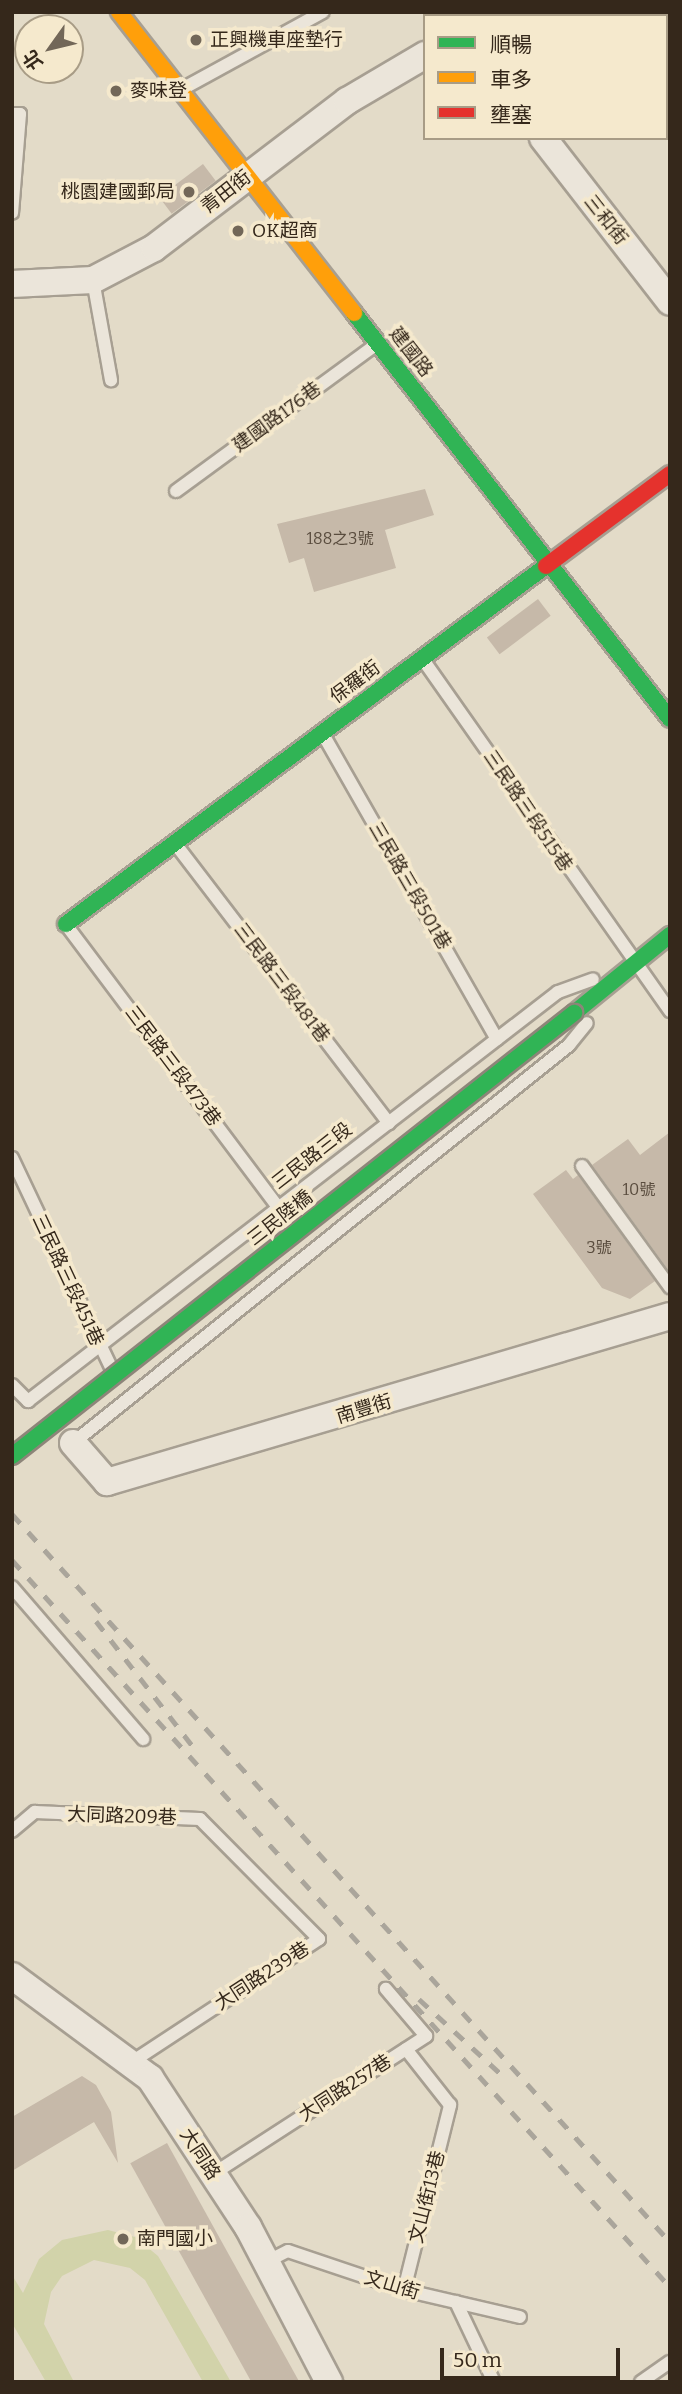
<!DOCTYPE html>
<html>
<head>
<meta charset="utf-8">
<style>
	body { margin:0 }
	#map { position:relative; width:682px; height:2394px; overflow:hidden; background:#e3dbc8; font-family:Bitter,"Noto Sans TC",serif }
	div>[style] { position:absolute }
	.green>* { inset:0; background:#d2d3aa }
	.building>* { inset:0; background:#c6b9a9; transform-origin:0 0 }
	.roads { filter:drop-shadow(2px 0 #a79f92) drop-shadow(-2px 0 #a79f92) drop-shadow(0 2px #a79f92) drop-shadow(0 -2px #a79f92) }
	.lane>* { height:12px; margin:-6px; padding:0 6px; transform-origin:6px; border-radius:6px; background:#ebe5da }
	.street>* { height:26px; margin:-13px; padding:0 13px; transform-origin:13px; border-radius:13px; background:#ebe5da }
	.fast>* { height:16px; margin:-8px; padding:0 8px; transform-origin:8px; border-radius:8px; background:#30b455 }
	.slow>* { height:16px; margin:-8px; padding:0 8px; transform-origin:8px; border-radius:8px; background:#ff9f0a }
	.jam>* { height:16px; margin:-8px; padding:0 8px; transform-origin:8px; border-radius:8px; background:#e5322d }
	.rail>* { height:5px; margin-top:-2.5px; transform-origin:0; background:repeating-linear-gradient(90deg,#aaa59b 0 12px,transparent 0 24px) }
	.bridges { filter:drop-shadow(2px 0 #8d8579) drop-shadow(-2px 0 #8d8579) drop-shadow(0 2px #8d8579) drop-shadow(0 -2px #8d8579) }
	.fast-bridge>* { height:16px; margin:-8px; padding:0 8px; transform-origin:8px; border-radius:8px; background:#30b455 }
	.dots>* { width:19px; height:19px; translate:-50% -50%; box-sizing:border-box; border:4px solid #f5e9cd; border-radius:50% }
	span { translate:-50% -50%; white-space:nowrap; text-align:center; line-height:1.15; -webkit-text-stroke:7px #f5e9cd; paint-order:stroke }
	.number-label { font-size:16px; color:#594c3e }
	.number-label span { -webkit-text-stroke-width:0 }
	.poi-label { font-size:19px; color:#35281b }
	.left { translate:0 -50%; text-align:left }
	.right { translate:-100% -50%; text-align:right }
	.street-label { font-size:19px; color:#35281b }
	.frame { position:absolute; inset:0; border:14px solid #35281b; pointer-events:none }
	.legend { position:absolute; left:423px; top:14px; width:245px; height:126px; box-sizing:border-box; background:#f5e9cd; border:2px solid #a89c86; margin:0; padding:9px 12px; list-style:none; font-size:21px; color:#35281b }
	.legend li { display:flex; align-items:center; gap:14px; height:35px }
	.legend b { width:35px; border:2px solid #a89c86 }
	.north { position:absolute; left:14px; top:14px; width:70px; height:70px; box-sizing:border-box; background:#f5e9cd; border:2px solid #a89c86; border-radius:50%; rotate:236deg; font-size:19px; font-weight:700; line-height:28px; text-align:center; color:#35281b }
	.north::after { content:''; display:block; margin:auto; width:24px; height:32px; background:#726758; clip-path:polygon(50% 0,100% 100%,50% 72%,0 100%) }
	.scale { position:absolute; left:440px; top:2348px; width:180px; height:32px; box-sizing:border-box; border:4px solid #35281b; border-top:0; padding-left:9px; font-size:21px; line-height:24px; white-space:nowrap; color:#35281b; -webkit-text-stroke:5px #f5e9cd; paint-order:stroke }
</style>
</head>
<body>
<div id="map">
	<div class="green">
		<div style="clip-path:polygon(108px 2230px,135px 2237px,158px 2256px,231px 2382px,203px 2382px,145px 2280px,130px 2268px,94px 2260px,62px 2276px,51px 2292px,44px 2324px,74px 2382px,46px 2382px,12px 2323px,12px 2275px,23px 2293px,39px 2259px,62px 2240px)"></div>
	</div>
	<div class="building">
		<div style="left:203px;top:164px;width:21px;height:55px;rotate:53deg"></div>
		<div style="clip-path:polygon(425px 489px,434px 515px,385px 530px,396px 568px,314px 592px,304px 558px,289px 563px,277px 524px)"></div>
		<div style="left:538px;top:599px;width:21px;height:64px;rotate:53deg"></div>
		<div style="clip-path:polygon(670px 1132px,670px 1271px,669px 1271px,592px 1165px,628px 1139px,640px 1155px)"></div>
		<div style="clip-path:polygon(566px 1170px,573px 1179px,578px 1175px,655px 1281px,630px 1299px,602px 1288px,533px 1194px)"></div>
		<div style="clip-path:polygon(82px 2076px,96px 2085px,111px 2112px,118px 2163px,94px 2122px,12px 2171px,12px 2117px)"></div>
		<div style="left:167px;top:2143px;width:274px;height:42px;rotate:61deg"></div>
	</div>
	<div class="roads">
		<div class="lane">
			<div style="left:184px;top:88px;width:158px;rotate:-28.7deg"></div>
			<div style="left:12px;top:114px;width:8px"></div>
			<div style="left:20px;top:114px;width:99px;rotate:94.6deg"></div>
			<div style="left:93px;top:280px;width:102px;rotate:79.8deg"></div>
			<div style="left:176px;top:491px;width:245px;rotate:-36.2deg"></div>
			<div style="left:424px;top:661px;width:428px;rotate:54.9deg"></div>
			<div style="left:324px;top:736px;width:349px;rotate:60.3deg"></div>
			<div style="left:177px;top:846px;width:349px;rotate:52.6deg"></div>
			<div style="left:67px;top:926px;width:353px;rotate:53.1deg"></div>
			<div style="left:12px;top:1158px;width:234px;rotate:64.7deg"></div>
			<div style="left:582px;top:1166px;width:150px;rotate:54deg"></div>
			<div style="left:12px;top:1385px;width:23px;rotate:45deg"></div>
			<div style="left:28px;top:1401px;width:669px;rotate:-37.66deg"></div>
			<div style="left:558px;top:992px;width:37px;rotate:-20deg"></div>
			<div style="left:73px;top:1443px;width:636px;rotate:-38.74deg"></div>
			<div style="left:569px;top:1045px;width:28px;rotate:-51deg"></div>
			<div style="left:12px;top:1587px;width:201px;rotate:49.2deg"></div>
			<div style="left:12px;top:1831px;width:30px;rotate:-40deg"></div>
			<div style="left:35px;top:1812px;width:165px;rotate:2.4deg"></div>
			<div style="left:200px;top:1819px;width:169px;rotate:45.2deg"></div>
			<div style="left:319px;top:1939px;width:224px;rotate:146.7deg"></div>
			<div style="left:213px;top:2174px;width:254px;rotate:-32.9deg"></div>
			<div style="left:426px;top:2036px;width:62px;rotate:-130.4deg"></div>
			<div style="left:268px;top:2261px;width:22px;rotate:-27deg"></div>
			<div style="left:288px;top:2251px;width:122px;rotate:18.6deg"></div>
			<div style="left:404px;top:2290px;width:119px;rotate:13.1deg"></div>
			<div style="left:404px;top:2290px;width:191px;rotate:-76deg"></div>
			<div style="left:450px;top:2105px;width:71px;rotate:-128.2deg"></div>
			<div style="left:456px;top:2302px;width:89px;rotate:64.6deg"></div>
			<div style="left:641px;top:2382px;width:35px;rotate:-35deg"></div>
		</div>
		<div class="street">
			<div style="left:666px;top:63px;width:4px;rotate:14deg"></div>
			<div style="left:543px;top:138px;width:207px;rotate:52.2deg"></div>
			<div style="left:12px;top:284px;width:81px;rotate:-2.8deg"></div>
			<div style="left:93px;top:280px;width:69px;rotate:-27.7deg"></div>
			<div style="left:154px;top:248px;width:243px;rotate:-37.3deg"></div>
			<div style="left:347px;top:101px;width:91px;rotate:-30.5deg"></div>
			<div style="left:73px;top:1443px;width:52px;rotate:48.9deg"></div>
			<div style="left:107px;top:1482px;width:587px;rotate:-16.43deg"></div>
			<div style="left:12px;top:1976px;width:172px;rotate:36.5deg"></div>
			<div style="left:150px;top:2078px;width:178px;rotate:56.7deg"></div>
			<div style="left:248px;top:2227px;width:175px;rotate:62.4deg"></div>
		</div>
		<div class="fast">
			<div style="left:354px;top:313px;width:514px;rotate:52.11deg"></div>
			<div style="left:66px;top:924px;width:599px;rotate:-36.72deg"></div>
			<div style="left:574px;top:1013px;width:124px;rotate:-39.1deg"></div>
		</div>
		<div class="slow">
			<div style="left:119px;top:12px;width:382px;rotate:52deg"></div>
		</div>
		<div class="jam">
			<div style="left:546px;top:566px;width:154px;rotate:-36.6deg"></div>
		</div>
	</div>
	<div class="rail">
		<div style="left:12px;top:1514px;width:981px;rotate:47.89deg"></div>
		<div style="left:12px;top:1560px;width:981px;rotate:47.85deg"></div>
		<div style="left:96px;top:1621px;width:162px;rotate:52.3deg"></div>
		<div style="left:419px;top:1999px;width:115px;rotate:42.5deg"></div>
	</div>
	<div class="bridges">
		<div class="fast-bridge">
			<div style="left:12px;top:1456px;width:716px;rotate:-38.25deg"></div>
		</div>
	</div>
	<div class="dots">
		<div style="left:196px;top:40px;background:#726758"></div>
		<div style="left:116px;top:91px;background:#726758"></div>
		<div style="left:189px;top:192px;background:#726758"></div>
		<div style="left:238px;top:231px;background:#726758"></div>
		<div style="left:123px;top:2239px;background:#726758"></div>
	</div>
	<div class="number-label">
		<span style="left:340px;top:539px">188之3號</span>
		<span style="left:639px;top:1190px">10號</span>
		<span style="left:599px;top:1248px">3號</span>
	</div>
	<div class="poi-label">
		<span class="left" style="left:210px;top:40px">正興機車座墊行</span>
		<span class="left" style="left:130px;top:91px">麥味登</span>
		<span class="right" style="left:175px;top:192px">桃園建國郵局</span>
		<span class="left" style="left:252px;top:231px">OK超商</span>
		<span class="left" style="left:137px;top:2239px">南門國小</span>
	</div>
	<div class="street-label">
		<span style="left:226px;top:192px;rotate:-38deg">青田街</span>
		<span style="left:606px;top:220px;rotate:52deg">三和街</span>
		<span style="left:411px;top:352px;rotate:52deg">建國路</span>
		<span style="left:277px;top:417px;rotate:-36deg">建國路176巷</span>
		<span style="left:355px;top:682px;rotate:-37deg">保羅街</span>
		<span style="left:528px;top:811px;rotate:56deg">三民路三段515巷</span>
		<span style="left:410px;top:886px;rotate:60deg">三民路三段501巷</span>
		<span style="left:282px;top:983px;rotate:53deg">三民路三段481巷</span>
		<span style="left:173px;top:1066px;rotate:53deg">三民路三段473巷</span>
		<span style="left:312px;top:1156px;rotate:-38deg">三民路三段</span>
		<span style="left:280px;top:1218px;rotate:-38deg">三民陸橋</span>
		<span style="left:68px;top:1280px;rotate:65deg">三民路三段451巷</span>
		<span style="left:364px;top:1409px;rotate:-17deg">南豐街</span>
		<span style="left:122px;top:1816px;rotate:2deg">大同路209巷</span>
		<span style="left:262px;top:1976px;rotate:-33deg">大同路239巷</span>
		<span style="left:345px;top:2088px;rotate:-33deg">大同路257巷</span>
		<span style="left:200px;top:2154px;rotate:57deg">大同路</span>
		<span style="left:427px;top:2197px;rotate:-76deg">文山街13巷</span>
		<span style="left:392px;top:2285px;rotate:17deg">文山街</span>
	</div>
	<div class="frame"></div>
	<ul class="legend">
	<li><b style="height:9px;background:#30b455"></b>順暢</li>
	<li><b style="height:9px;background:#ff9f0a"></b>車多</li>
	<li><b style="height:9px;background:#e5322d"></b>壅塞</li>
	</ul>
	<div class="north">北</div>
	<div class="scale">50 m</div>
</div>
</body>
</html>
